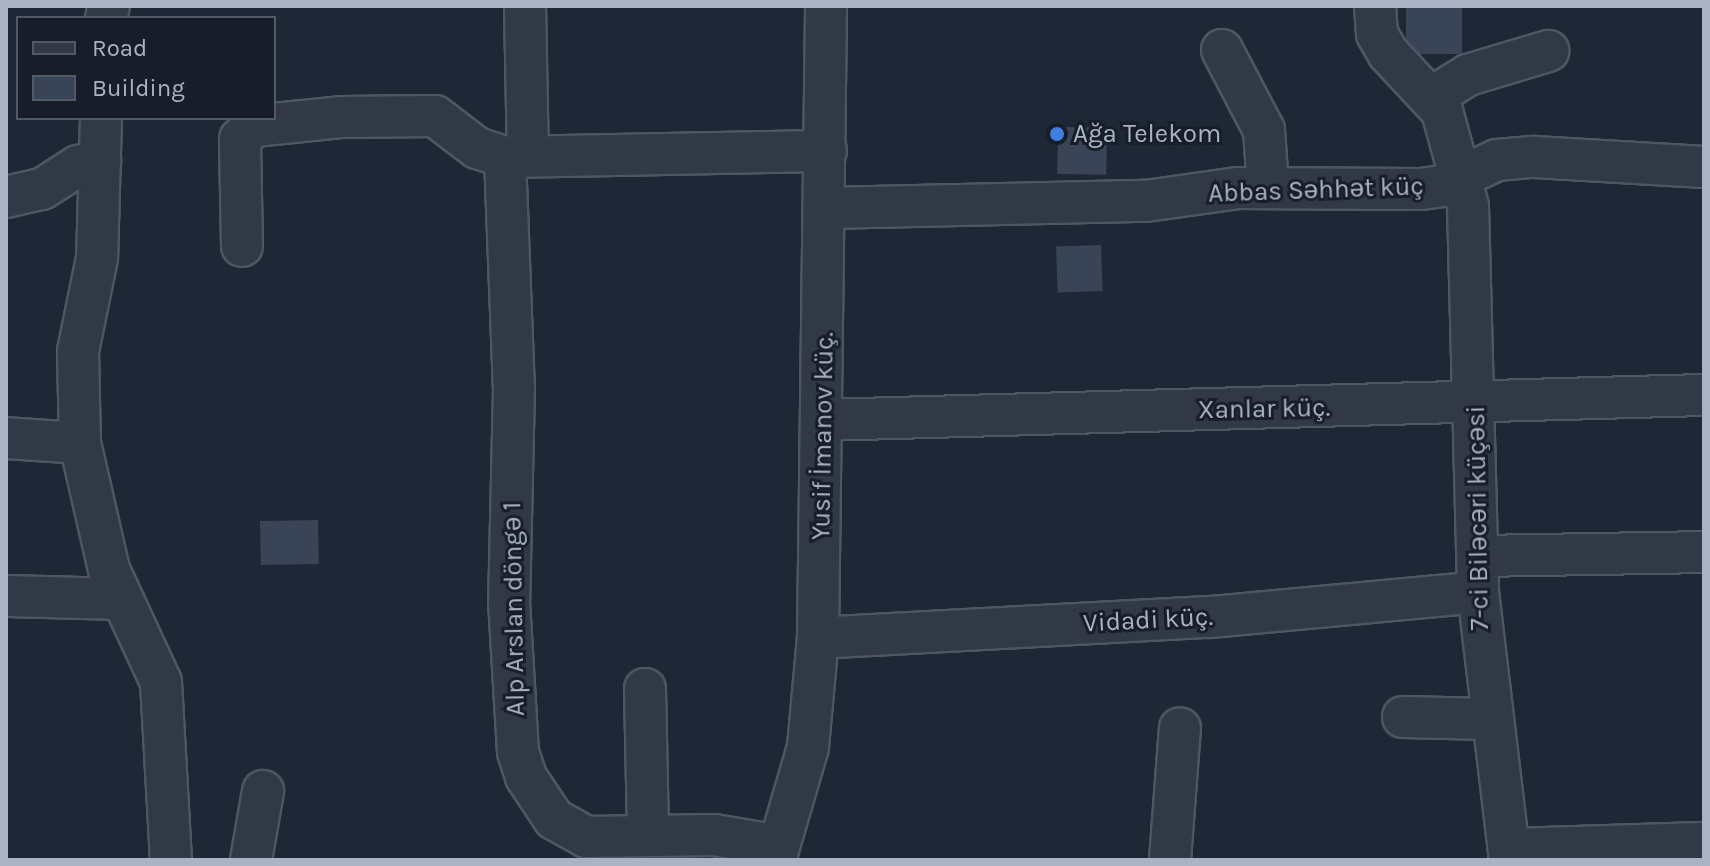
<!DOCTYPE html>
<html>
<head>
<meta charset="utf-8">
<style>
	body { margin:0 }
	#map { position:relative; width:1710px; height:866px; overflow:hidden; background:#1d2736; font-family:Karla,sans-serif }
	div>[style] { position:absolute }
	.building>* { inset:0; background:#394557; transform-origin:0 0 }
	.roads { filter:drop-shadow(2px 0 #4e5664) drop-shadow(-2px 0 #4e5664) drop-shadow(0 2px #4e5664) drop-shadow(0 -2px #4e5664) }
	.minor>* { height:40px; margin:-20px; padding:0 20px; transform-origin:20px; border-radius:20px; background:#313946 }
	.dots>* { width:22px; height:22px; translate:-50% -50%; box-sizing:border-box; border:4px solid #171e2a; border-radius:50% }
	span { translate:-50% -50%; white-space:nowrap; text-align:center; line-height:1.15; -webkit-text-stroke:6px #171e2a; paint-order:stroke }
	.poi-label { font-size:26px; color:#aab3c4 }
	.left { translate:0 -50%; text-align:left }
	.street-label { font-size:26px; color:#aab3c4 }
	.frame { position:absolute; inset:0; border:8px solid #aab3c4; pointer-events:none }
	.legend { position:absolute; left:16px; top:16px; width:260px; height:104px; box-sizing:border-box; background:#171e2a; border:2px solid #525a68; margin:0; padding:10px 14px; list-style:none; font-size:24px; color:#aab3c4 }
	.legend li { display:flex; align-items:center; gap:16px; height:40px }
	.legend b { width:40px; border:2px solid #525a68 }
</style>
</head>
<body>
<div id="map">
	<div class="building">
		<div style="left:1406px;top:6px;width:56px;height:48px"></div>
		<div style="left:1058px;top:127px;width:49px;height:47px;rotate:1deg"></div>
		<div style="left:1101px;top:245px;width:46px;height:45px;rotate:88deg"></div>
		<div style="left:318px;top:520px;width:44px;height:58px;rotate:89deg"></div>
	</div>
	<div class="roads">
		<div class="minor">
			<div style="left:525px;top:6px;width:150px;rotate:88.9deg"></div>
			<div style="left:1375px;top:6px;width:28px;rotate:86deg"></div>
			<div style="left:1377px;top:34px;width:22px;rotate:60deg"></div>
			<div style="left:1388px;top:53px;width:79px;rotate:47deg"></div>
			<div style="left:1442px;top:111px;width:98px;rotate:74.7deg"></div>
			<div style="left:1468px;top:206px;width:386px;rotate:88.5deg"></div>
			<div style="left:1478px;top:592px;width:270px;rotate:83.2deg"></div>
			<div style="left:106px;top:18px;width:12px;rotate:-76deg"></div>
			<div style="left:1222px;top:50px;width:90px;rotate:62.3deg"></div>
			<div style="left:1264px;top:130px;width:57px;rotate:86deg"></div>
			<div style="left:1431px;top:98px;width:44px;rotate:-31.9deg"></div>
			<div style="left:1468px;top:75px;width:84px;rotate:-16.7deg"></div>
			<div style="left:101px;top:118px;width:140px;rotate:91.6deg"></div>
			<div style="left:97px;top:258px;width:95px;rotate:101.5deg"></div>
			<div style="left:78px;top:351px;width:92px;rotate:88.8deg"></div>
			<div style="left:80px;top:443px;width:130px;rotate:77.1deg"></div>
			<div style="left:109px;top:570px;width:123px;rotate:65.1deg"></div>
			<div style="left:161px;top:682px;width:178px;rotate:86.8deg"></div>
			<div style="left:505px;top:157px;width:231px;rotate:87.8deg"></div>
			<div style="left:514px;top:388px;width:213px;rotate:91.3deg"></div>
			<div style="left:509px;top:601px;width:151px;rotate:86.6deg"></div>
			<div style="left:518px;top:752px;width:26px;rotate:72deg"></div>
			<div style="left:526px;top:777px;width:50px;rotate:56.3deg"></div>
			<div style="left:554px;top:819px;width:37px;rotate:29deg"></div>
			<div style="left:586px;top:837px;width:128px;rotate:-0.9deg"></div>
			<div style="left:714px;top:835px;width:66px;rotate:9.6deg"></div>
			<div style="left:6px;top:197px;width:37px;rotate:-13deg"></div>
			<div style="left:42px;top:189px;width:43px;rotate:-32.6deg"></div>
			<div style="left:78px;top:166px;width:23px;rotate:-13deg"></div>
			<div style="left:827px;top:208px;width:319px;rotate:-1.3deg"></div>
			<div style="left:1146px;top:201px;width:94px;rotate:-8deg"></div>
			<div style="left:1239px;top:188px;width:182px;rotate:0.3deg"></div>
			<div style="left:1421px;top:189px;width:21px;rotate:-8deg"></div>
			<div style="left:1442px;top:186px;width:61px;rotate:-25.3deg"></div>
			<div style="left:1497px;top:160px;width:38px;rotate:-5deg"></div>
			<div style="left:1535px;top:157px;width:169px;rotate:3.4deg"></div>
			<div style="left:242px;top:246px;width:107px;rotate:-91.1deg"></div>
			<div style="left:240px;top:139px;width:19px;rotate:-43deg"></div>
			<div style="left:254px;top:126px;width:87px;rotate:-5.9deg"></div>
			<div style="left:341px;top:117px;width:94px;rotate:-0.6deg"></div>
			<div style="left:435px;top:116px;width:53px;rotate:37.3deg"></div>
			<div style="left:477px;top:148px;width:29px;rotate:18deg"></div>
			<div style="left:505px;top:157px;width:321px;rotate:-1.1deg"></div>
			<div style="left:824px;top:420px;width:880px;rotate:-1.63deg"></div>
			<div style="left:6px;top:438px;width:74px;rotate:3.9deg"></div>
			<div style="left:1479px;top:556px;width:225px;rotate:-1deg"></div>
			<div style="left:6px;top:596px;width:113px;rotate:1.5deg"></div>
			<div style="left:818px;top:638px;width:394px;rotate:-3.1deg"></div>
			<div style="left:1211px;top:617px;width:268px;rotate:-5.3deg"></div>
			<div style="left:645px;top:689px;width:147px;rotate:88.8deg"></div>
			<div style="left:1403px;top:717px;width:87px;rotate:1.3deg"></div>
			<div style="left:1509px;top:849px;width:195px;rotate:-1.8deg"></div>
			<div style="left:251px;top:860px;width:70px;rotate:-80.1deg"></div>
			<div style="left:775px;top:860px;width:118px;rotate:-73.7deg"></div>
			<div style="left:808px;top:747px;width:109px;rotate:-84.8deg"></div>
			<div style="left:818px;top:638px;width:632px;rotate:-89.27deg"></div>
			<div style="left:1170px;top:860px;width:132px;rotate:-85.7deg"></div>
		</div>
	</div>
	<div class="dots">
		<div style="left:1057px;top:134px;background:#3f7fe0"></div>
	</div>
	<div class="poi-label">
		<span class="left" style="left:1073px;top:134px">Ağa Telekom</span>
	</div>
	<div class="street-label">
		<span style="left:1316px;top:190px;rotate:-2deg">Abbas Səhhət küç</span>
		<span style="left:1264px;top:409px;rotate:-1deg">Xanlar küç.</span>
		<span style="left:823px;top:436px;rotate:-89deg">Yusif İmanov küç.</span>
		<span style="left:1478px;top:518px;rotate:-91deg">7-ci Biləcəri küçəsi</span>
		<span style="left:514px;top:609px;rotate:-91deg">Alp Arslan döngə 1</span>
		<span style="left:1148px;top:620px;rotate:-3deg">Vidadi küç.</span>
	</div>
	<div class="frame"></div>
	<ul class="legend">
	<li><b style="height:10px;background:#313946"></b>Road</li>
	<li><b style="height:22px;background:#394557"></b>Building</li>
	</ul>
</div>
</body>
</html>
